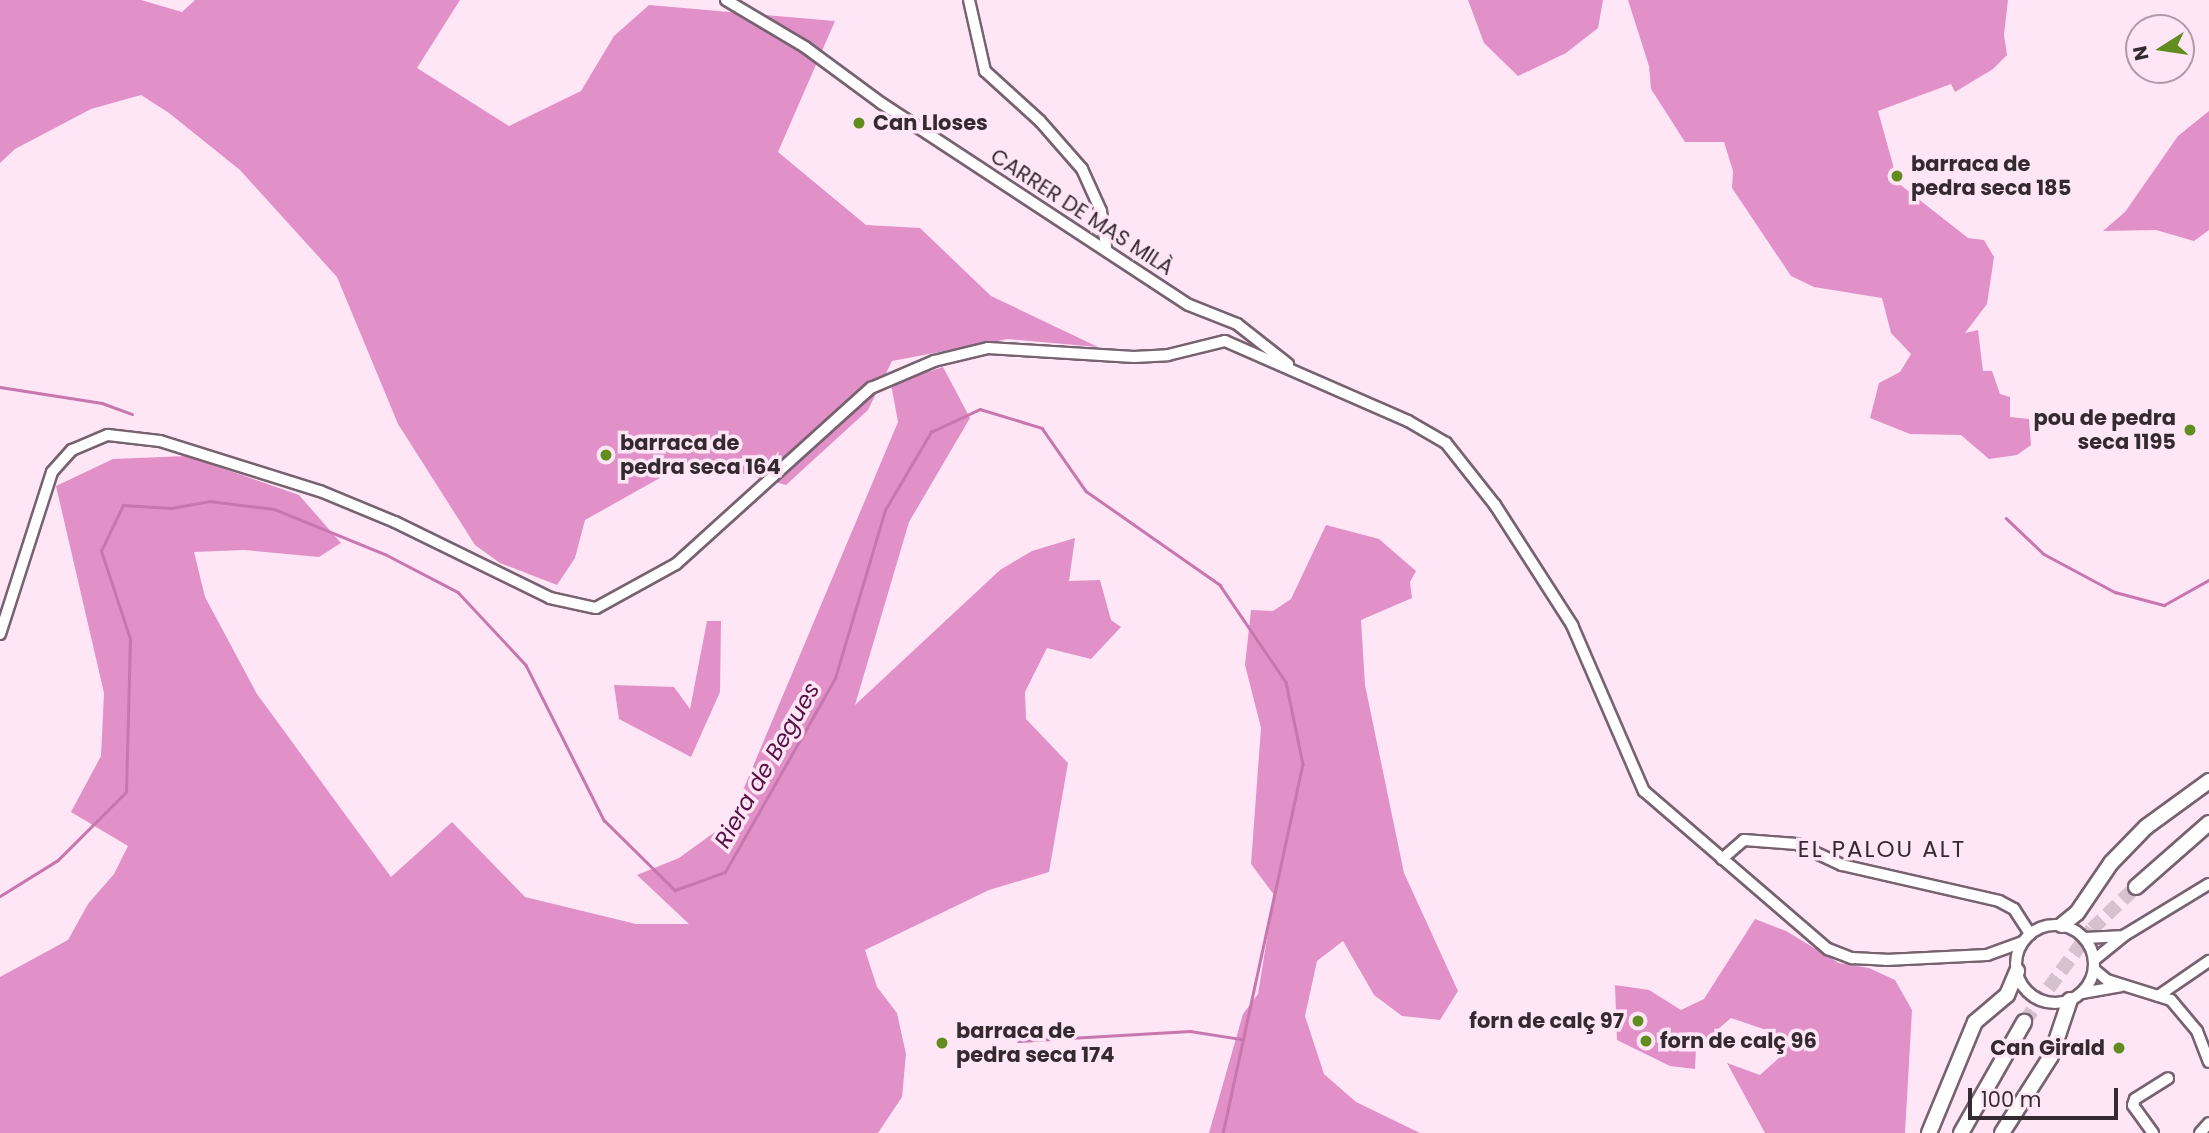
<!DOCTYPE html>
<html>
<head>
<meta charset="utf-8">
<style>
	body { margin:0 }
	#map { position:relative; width:2209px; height:1133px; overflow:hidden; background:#ffe6f6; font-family:Poppins,sans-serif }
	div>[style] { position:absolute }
	.forest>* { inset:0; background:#e290c8 }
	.stream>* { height:2.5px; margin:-1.25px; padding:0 1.25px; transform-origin:1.25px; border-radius:1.25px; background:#c777ae }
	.major-tunnel>* { height:14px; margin-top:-7px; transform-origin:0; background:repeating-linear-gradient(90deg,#d6c1cf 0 14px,transparent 0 21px) }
	.roads { filter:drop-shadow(2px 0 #776270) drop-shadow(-2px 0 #776270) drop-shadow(0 2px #776270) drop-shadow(0 -2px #776270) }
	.minor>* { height:10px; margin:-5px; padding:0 5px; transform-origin:5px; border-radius:5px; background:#fff }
	.minor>.ring { margin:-5px; padding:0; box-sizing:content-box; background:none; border:10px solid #fff; border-radius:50% }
	.major>* { height:14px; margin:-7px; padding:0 7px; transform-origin:7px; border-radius:7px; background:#fff }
	.dots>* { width:19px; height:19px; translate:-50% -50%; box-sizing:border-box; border:4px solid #ffe6f6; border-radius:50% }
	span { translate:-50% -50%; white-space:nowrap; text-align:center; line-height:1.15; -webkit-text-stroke:7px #ffe6f6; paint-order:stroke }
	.poi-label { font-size:21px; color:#342b31; font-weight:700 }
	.left { translate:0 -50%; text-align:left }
	.right { translate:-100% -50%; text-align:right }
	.street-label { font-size:21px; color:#342b31 }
	.water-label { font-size:23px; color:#581047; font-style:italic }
	.neighbourhood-label { font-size:23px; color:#342b31; letter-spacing:2px }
	.north { position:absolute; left:2125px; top:14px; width:70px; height:70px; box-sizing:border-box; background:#ffe6f6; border:2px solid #ae9ba7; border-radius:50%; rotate:258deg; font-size:19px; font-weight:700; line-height:28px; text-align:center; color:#342b31 }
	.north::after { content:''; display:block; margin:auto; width:24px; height:32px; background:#618d1e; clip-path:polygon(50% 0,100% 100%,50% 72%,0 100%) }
	.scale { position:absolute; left:1968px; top:1088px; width:150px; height:32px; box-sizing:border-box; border:4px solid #342b31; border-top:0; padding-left:9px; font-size:21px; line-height:24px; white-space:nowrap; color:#342b31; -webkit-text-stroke:5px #ffe6f6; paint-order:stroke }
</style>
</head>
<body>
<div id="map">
	<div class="forest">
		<div style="clip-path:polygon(0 0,141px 0,182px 12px,195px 0,460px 0,417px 68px,509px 126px,581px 91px,614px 36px,649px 5px,835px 21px,778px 152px,866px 225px,920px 228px,991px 296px,1098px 347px,1008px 339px,892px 361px,868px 410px,786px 485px,692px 460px,585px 520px,575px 558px,557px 585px,500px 563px,475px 545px,398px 424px,337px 277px,240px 170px,169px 113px,141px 95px,91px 109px,15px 149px,0 163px)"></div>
		<div style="clip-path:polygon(1468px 0,1603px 0,1598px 28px,1566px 53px,1518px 76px,1484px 43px)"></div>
		<div style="clip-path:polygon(1628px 0,2008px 0,2004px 35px,2007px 55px,1993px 69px,1955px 92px,1951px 84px,1878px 111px,1898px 183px,1968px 238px,1984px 240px,1994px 257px,1987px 304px,1965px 333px,1978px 330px,1983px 371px,1992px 371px,2000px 394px,2010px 397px,2010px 417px,2029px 419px,2031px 445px,2017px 455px,1989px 459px,1961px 435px,1910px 434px,1870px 418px,1879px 383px,1900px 372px,1911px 354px,1891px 333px,1882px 298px,1814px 287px,1791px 276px,1732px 188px,1733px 171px,1724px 142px,1685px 142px,1651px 89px,1649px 66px)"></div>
		<div style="clip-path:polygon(2209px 111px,2209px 230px,2194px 241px,2156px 230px,2103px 231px,2125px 212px,2178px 136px)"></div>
		<div style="clip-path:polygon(943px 367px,970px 418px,909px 522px,855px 705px,1000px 570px,1032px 551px,1075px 538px,1069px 581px,1100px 580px,1111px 620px,1121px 627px,1091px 659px,1047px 648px,1025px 692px,1026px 719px,1068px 763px,1049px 872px,989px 890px,865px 950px,877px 987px,897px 1013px,906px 1054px,902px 1097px,878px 1133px,0 1133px,0 977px,68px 940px,88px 904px,114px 874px,128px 846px,71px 812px,101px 756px,104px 693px,56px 486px,113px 459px,187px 456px,299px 495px,341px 543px,319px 557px,244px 550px,194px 552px,205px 597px,257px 694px,391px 877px,452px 822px,525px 897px,636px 924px,689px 924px,637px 875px,679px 858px,730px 821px,898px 422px,891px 384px)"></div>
		<div style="clip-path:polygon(1326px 525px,1379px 539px,1416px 571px,1410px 582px,1412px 598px,1361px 620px,1365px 685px,1404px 873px,1458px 991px,1440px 1020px,1402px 1016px,1374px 995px,1343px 941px,1317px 961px,1305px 1016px,1324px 1074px,1356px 1102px,1420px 1133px,1209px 1133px,1243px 1014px,1258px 994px,1274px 895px,1251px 864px,1261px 728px,1245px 665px,1251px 610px,1273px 611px,1291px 599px)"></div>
		<div style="clip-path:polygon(707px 621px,721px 621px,720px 692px,691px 757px,619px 719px,614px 685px,674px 687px,690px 709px)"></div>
		<div style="clip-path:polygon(1755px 919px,1786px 931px,1839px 963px,1869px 968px,1895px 980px,1912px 1010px,1905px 1133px,1765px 1133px,1727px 1063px,1760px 1075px,1781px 1056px,1778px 1034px,1731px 1018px,1696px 1048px,1695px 1069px,1670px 1066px,1617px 1040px,1615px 985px,1649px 990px,1681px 1010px,1704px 999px)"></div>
	</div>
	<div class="stream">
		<div style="left:0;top:387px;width:103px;rotate:8.9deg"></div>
		<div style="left:102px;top:403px;width:32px;rotate:20deg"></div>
		<div style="left:2006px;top:518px;width:52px;rotate:43.5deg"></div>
		<div style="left:2044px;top:554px;width:81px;rotate:28.2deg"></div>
		<div style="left:2115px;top:592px;width:51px;rotate:14.9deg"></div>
		<div style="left:2164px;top:605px;width:51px;rotate:-29.1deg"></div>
		<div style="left:0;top:896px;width:68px;rotate:-31.8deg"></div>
		<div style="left:58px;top:860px;width:96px;rotate:-45deg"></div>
		<div style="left:126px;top:792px;width:153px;rotate:-88.5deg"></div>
		<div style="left:130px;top:639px;width:93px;rotate:-108.2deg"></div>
		<div style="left:101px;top:551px;width:51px;rotate:-64.4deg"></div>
		<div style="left:123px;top:505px;width:48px;rotate:3.6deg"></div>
		<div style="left:171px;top:508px;width:39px;rotate:-10deg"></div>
		<div style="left:209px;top:501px;width:65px;rotate:7deg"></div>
		<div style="left:274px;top:509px;width:120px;rotate:22.1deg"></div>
		<div style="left:385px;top:554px;width:82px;rotate:27.5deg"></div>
		<div style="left:458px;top:592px;width:100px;rotate:47deg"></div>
		<div style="left:526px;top:665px;width:174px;rotate:63.3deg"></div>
		<div style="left:604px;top:820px;width:100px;rotate:44.6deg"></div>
		<div style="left:675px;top:890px;width:53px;rotate:-19.8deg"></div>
		<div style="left:725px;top:872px;width:223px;rotate:-60.4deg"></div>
		<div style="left:835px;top:678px;width:175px;rotate:-73.4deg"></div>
		<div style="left:885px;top:510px;width:91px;rotate:-59.5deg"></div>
		<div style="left:931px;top:432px;width:54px;rotate:-25.1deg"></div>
		<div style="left:980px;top:409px;width:65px;rotate:17deg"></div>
		<div style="left:1042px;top:428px;width:77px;rotate:55.1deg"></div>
		<div style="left:1086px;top:491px;width:164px;rotate:35deg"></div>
		<div style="left:1220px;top:585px;width:117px;rotate:55.8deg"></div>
		<div style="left:1286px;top:682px;width:84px;rotate:78.3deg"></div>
		<div style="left:1303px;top:764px;width:378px;rotate:102.2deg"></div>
		<div style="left:1018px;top:1041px;width:172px;rotate:-3.3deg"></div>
		<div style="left:1190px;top:1031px;width:52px;rotate:8.9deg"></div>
	</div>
	<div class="major-tunnel">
		<div style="left:2024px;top:1022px;width:115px;rotate:-53.8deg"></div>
		<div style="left:2092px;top:929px;width:61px;rotate:-43.7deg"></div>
	</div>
	<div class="roads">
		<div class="minor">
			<div style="left:726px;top:0;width:92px;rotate:30.7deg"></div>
			<div style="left:805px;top:47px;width:94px;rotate:36.4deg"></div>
			<div style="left:881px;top:103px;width:368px;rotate:33.3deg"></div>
			<div style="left:1189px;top:305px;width:52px;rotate:21.6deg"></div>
			<div style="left:1237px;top:324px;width:65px;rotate:38.1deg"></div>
			<div style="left:969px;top:0;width:73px;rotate:77.3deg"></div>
			<div style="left:985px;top:71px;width:74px;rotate:42.3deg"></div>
			<div style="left:1040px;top:121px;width:64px;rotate:48.8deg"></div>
			<div style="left:1082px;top:169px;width:46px;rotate:65.7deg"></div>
			<div style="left:1101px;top:211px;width:36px;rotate:82deg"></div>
			<div style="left:0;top:634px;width:170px;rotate:-72.2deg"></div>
			<div style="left:52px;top:472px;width:30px;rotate:-48deg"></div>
			<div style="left:72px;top:450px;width:39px;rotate:-23deg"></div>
			<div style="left:108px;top:435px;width:52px;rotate:6.6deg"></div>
			<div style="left:160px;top:441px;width:168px;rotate:17.4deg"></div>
			<div style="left:320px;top:491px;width:81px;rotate:22.5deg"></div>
			<div style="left:395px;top:522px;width:173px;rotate:26.1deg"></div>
			<div style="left:550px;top:598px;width:47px;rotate:12.3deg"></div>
			<div style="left:596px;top:608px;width:91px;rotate:-28.8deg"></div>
			<div style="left:676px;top:564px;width:263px;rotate:-42.1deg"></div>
			<div style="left:871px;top:388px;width:69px;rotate:-23.2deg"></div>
			<div style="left:934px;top:361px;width:56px;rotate:-13.5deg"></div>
			<div style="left:988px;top:348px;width:146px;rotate:3.5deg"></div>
			<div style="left:1134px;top:357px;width:34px;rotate:-3deg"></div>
			<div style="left:1168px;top:355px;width:59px;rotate:-13.8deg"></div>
			<div style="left:1225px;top:341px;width:200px;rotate:23.6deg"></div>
			<div style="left:1408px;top:421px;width:44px;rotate:30.1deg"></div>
			<div style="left:1446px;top:443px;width:79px;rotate:51.7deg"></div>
			<div style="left:1495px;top:505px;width:143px;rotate:57.3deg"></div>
			<div style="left:1572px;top:625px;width:181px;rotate:66.6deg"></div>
			<div style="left:1644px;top:791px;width:243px;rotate:40.7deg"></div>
			<div style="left:1828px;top:949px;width:26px;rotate:21deg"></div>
			<div style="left:1852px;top:958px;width:34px;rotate:3deg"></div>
			<div style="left:1886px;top:960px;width:101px;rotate:-2.8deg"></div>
			<div style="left:1987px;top:955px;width:38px;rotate:-20deg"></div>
			<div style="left:1722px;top:859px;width:29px;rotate:-41deg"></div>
			<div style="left:1744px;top:840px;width:53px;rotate:4.3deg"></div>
			<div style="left:1797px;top:844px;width:50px;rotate:25deg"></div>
			<div style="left:1842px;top:865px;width:161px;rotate:12.9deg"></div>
			<div style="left:1999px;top:901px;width:17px;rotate:28deg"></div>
			<div style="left:2014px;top:909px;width:30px;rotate:57deg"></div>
			<div class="ring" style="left:2016px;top:925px;width:68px;height:68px"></div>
			<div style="left:2085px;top:938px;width:35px;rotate:-3deg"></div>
			<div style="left:2094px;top:960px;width:40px;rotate:-39deg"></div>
			<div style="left:2125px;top:935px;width:98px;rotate:-31.3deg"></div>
			<div style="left:2095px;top:970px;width:16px;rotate:40deg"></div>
			<div style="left:2107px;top:980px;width:67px;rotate:17.4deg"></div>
			<div style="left:2171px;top:1000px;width:40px;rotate:50deg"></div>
			<div style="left:2197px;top:1031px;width:33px;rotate:69deg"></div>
			<div style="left:2082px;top:993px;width:39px;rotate:-10deg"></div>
			<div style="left:2158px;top:996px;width:62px;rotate:-34.5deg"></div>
			<div style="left:2153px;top:1133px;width:34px;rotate:-126deg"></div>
			<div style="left:2133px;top:1105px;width:6px;rotate:-72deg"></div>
			<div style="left:2135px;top:1099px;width:39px;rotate:-32deg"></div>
			<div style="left:2200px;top:1133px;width:13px;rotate:-48deg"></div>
		</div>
		<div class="major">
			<div style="left:2136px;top:887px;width:97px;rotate:-41.2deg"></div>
			<div style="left:2062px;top:925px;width:19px;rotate:-39deg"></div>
			<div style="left:2077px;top:913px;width:60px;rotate:-55.8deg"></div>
			<div style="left:2111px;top:863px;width:50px;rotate:-45.8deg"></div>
			<div style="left:2146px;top:827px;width:78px;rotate:-36.1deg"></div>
			<div style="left:1929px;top:1133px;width:120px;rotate:-67.5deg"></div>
			<div style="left:1975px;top:1022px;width:42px;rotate:-40.2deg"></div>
			<div style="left:2007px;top:995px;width:26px;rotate:-67deg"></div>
			<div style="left:1961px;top:1133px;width:128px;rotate:-60.4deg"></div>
			<div style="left:2002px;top:1133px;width:91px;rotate:-57.5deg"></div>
			<div style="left:2051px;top:1056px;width:59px;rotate:-71.3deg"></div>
		</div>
	</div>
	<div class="dots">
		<div style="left:859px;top:123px;background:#618d1e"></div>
		<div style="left:1897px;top:176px;background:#618d1e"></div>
		<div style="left:2190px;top:430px;background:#618d1e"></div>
		<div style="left:606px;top:455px;background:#618d1e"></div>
		<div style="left:1638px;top:1021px;background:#618d1e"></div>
		<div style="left:1646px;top:1041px;background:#618d1e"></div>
		<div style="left:942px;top:1043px;background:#618d1e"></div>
		<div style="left:2119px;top:1048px;background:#618d1e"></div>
	</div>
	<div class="poi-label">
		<span class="left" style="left:873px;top:123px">Can Lloses</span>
		<span class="left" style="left:1911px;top:176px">barraca de<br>pedra seca 185</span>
		<span class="right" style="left:2176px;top:430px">pou de pedra<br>seca 1195</span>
		<span class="left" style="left:620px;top:455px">barraca de<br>pedra seca 164</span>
		<span class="right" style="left:1624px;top:1021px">forn de calç 97</span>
		<span class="left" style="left:956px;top:1043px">barraca de<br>pedra seca 174</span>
		<span class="left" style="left:1660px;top:1041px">forn de calç 96</span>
		<span class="right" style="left:2105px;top:1048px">Can Girald</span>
	</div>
	<div class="street-label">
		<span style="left:1082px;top:212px;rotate:33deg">CARRER DE MAS MILÀ</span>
	</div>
	<div class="water-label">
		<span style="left:767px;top:765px;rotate:-60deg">Riera de Begues</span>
	</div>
	<div class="neighbourhood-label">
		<span style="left:1882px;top:849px">EL PALOU ALT</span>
	</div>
	<div class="north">N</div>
	<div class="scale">100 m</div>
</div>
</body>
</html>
